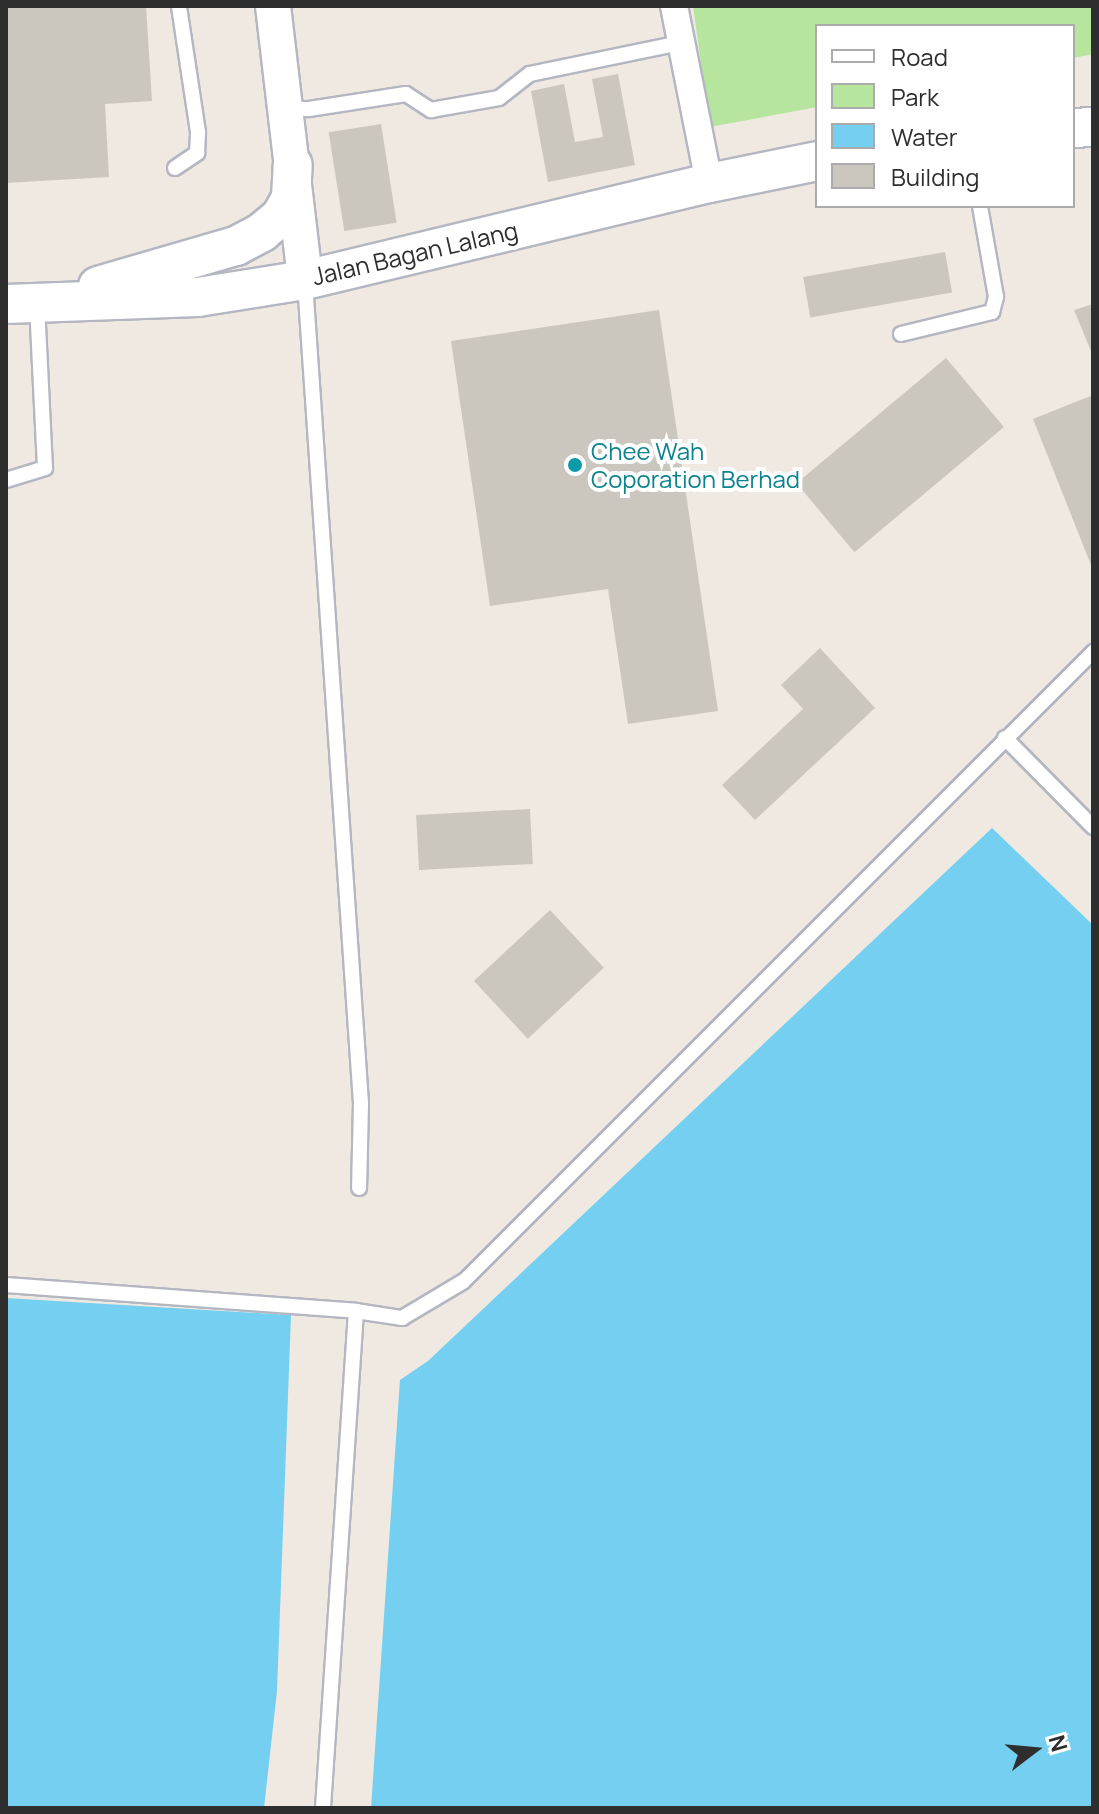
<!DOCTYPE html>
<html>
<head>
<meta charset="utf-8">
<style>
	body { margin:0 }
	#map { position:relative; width:1099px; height:1814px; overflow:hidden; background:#efe9e1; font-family:Manrope,sans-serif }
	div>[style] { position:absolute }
	.green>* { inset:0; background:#b6e59e }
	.water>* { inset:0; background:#75cff0 }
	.building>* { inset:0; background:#cbc7bf; transform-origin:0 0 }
	.roads { filter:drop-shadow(2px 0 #b4b7c1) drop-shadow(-2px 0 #b4b7c1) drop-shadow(0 2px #b4b7c1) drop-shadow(0 -2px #b4b7c1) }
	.service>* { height:14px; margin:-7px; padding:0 7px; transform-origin:7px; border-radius:7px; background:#fff }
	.minor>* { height:26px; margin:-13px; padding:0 13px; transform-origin:13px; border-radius:13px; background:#fff }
	.tertiary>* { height:34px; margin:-17px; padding:0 17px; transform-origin:17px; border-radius:17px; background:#fff }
	.secondary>* { height:38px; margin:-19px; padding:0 19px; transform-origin:19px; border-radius:19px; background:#fff }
	.dots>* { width:22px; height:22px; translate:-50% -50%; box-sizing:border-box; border:4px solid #fff; border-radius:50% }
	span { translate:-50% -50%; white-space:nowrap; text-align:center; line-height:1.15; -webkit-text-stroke:8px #fff; paint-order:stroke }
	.street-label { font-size:24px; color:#2e2e2e }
	.culture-label { font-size:24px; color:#0d838f }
	.left { translate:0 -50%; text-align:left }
	.frame { position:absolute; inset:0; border:8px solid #2e2e2e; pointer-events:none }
	.legend { position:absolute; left:815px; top:24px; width:260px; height:184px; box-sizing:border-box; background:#fff; border:2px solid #ababab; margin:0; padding:10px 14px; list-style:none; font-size:24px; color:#2e2e2e }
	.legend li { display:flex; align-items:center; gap:16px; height:40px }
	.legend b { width:40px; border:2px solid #ababab }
	.north { position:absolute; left:995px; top:1710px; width:80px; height:80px; -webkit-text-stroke:6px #fff; paint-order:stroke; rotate:74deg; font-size:22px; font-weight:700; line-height:32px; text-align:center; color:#2e2e2e }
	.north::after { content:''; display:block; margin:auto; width:28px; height:36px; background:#2e2e2e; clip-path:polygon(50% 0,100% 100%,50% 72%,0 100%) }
</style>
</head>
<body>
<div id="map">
	<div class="green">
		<div style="clip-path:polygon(693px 6px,1093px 6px,1093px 54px,1073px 58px,1073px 26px,817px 26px,817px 107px,710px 127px)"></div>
	</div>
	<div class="water">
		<div style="clip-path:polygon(992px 828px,1093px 925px,1093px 1808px,371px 1808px,400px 1380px,428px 1361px)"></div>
		<div style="clip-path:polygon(6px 1298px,291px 1315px,277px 1691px,264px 1808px,6px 1808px)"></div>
	</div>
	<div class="building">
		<div style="clip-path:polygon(6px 6px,146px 6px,152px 101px,105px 104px,109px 177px,6px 183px)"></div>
		<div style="clip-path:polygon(618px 74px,635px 165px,548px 182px,531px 91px,564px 84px,575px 142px,603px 137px,592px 79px)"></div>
		<div style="left:381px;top:124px;width:100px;height:53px;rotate:81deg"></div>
		<div style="left:945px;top:252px;width:41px;height:144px;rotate:80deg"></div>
		<div style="clip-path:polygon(1093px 304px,1093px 356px,1074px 310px)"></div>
		<div style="clip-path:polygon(659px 310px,718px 711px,628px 724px,608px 589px,490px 606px,451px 341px)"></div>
		<div style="left:946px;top:358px;width:90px;height:195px;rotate:50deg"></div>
		<div style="clip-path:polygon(1093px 395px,1093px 570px,1033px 419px)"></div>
		<div style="clip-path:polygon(820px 648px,875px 708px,755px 820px,722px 785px,803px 709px,781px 685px)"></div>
		<div style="left:530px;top:809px;width:55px;height:114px;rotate:87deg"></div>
		<div style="left:550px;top:910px;width:79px;height:104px;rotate:47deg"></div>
	</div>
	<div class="roads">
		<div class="service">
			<div style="left:287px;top:108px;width:22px;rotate:3deg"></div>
			<div style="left:309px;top:109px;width:98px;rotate:-8.8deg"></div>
			<div style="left:406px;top:94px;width:30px;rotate:33deg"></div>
			<div style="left:431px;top:110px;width:69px;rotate:-10deg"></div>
			<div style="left:499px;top:98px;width:39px;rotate:-38deg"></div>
			<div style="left:530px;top:74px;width:153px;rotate:-11.7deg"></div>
			<div style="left:175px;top:168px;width:27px;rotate:-34deg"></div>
			<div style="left:197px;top:153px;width:21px;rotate:-87deg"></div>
			<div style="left:198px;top:132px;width:127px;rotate:-98.6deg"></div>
			<div style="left:305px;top:282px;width:823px;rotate:86.1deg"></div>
			<div style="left:361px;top:1103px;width:85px;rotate:91.3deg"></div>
			<div style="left:901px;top:334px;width:94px;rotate:-13.6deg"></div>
			<div style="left:992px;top:312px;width:16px;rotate:-75deg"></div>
			<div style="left:996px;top:297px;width:92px;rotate:-100deg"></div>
			<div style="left:6px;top:480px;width:41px;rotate:-17.1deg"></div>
			<div style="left:45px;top:468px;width:165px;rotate:-92.8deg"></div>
			<div style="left:1005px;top:738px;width:125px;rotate:45.3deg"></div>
			<div style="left:6px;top:1285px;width:351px;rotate:4.2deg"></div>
			<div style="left:356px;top:1311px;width:47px;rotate:8.7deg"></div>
			<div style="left:402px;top:1318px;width:72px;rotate:-30.8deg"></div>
			<div style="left:464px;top:1281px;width:890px;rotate:-45deg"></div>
			<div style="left:323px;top:1808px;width:498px;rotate:-86.2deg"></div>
		</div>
		<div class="minor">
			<div style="left:674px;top:6px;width:180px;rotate:78.8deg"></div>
		</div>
		<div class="tertiary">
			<div style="left:273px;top:6px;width:276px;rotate:83.3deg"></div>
		</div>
		<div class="secondary">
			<div style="left:1073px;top:128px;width:20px;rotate:-3deg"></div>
			<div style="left:98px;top:286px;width:144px;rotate:-16.2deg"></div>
			<div style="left:236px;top:246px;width:30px;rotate:-28deg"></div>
			<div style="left:262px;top:232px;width:25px;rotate:-40deg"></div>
			<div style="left:281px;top:216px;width:21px;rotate:-61deg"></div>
			<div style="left:291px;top:198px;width:33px;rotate:-87deg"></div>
			<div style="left:6px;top:304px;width:192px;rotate:-2.1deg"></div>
			<div style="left:198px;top:297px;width:108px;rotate:-9deg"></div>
			<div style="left:305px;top:280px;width:415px;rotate:-13.5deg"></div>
			<div style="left:709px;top:183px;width:110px;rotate:-11.5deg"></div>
		</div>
	</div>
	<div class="dots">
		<div style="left:575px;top:465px;background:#0f9aa8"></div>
	</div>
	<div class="street-label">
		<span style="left:415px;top:253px;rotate:-13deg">Jalan Bagan Lalang</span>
	</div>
	<div class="culture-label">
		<span class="left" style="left:591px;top:465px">Chee Wah<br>Coporation Berhad</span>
	</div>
	<div class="frame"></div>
	<ul class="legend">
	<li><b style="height:10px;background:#fff"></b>Road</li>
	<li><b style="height:22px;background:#b6e59e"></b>Park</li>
	<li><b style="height:22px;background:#75cff0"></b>Water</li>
	<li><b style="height:22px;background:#cbc7bf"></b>Building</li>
	</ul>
	<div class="north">N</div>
</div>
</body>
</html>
